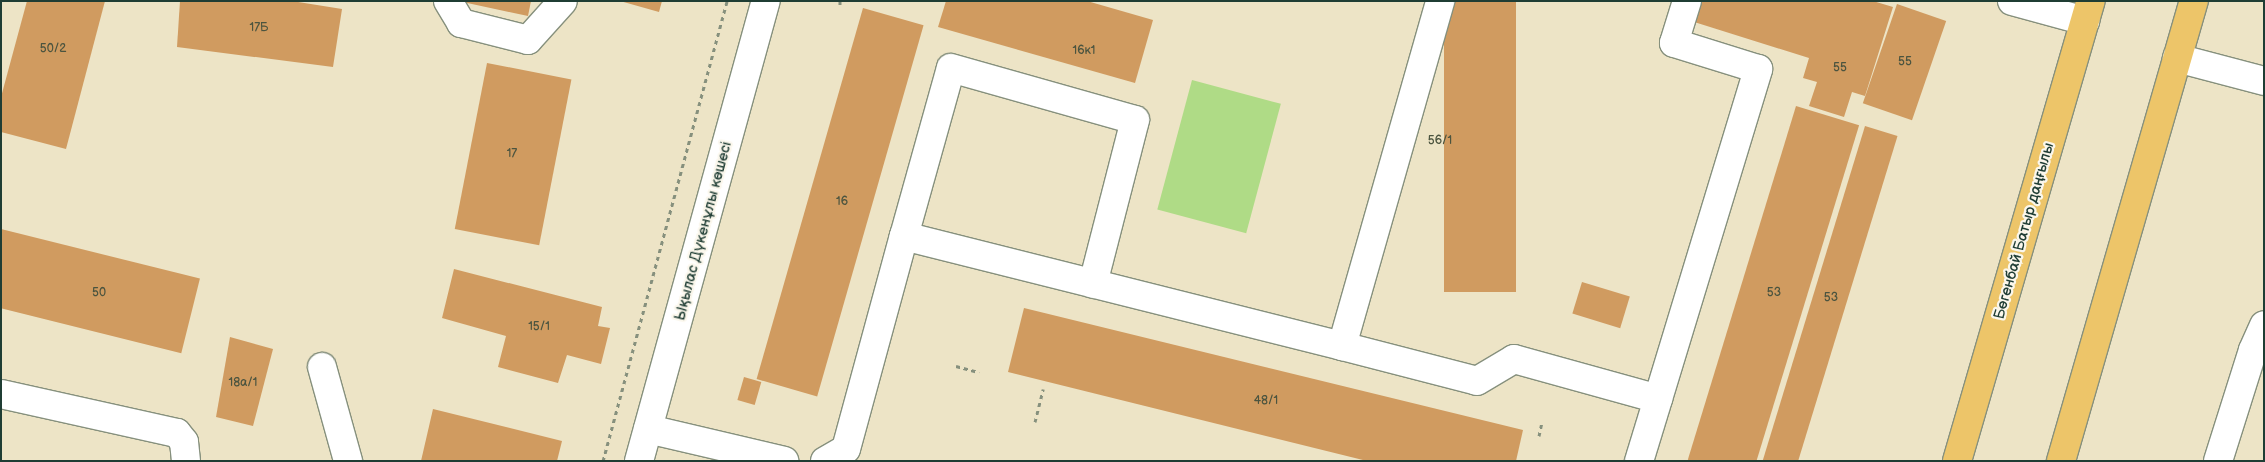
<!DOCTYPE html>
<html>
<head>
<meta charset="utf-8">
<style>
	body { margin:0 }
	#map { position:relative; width:2265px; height:462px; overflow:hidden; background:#ede4c6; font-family:"Balsamiq Sans",sans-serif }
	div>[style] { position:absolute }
	.green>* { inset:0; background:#afdb86; transform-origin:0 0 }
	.building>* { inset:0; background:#d09b60; transform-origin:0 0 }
	.path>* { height:3px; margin-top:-1.5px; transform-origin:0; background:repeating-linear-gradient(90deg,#86907d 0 4px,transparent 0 8px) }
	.roads { filter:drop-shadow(1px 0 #86907d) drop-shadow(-1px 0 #86907d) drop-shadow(0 1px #86907d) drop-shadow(0 -1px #86907d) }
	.minor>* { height:28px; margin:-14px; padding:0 14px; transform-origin:14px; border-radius:14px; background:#fff }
	.major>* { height:28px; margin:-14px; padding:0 14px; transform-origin:14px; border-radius:14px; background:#edc569 }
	span { translate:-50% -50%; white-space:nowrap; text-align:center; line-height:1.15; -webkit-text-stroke:4.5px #fbf7ec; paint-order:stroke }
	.number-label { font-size:12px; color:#4b543f }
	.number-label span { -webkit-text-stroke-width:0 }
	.street-label { font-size:15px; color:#1f3d34 }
	.frame { position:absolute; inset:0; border:2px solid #1f3d34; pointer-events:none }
</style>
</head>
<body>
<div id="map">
	<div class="green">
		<div style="left:1192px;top:80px;width:92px;height:134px;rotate:15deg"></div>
	</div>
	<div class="building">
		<div style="clip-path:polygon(27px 1px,105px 1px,66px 149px,1px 132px,1px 97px)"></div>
		<div style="clip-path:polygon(180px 1px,292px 1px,342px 9px,333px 67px,177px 47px)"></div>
		<div style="clip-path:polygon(458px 1px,531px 1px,528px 16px)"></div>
		<div style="clip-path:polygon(620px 1px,662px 1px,659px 12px)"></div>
		<div style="clip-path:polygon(946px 1px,1087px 1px,1153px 20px,1135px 83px,938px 27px)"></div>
		<div style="left:1444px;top:1px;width:72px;height:291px"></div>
		<div style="clip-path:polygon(1697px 1px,1873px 1px,1893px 7px,1865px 96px,1852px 92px,1844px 117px,1809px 106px,1817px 82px,1803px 78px,1809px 58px,1691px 21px)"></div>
		<div style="left:1897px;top:4px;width:52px;height:105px;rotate:19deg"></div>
		<div style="left:863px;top:8px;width:63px;height:386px;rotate:16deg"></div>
		<div style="left:487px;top:63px;width:86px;height:169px;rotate:11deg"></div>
		<div style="left:1796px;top:106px;width:66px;height:370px;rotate:17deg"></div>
		<div style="left:1865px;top:126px;width:34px;height:350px;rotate:17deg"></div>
		<div style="left:1px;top:229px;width:205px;height:77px;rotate:14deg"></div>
		<div style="clip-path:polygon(454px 269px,602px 307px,598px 326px,610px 328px,601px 364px,567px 355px,558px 383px,498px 367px,506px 336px,442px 318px)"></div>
		<div style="left:1582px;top:282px;width:50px;height:33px;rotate:17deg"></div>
		<div style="clip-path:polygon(1024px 308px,1523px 430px,1516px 461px,1367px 461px,1008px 372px)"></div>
		<div style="clip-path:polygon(230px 337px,273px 349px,253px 426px,216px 417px)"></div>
		<div style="left:744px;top:377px;width:18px;height:24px;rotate:16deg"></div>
		<div style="clip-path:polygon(433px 409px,562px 441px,557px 461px,421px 461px)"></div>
	</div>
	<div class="path">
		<div style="left:840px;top:1px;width:5px;rotate:90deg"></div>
		<div style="left:956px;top:366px;width:24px;rotate:15deg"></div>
		<div style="left:1035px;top:422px;width:34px;rotate:-76deg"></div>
		<div style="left:1539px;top:436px;width:14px;rotate:-78deg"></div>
		<div style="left:603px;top:461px;width:476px;rotate:-74.9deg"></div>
	</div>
	<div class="roads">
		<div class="minor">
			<div style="left:448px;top:1px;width:26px;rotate:59deg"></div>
			<div style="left:461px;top:23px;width:69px;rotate:14.2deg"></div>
			<div style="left:528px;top:40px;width:52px;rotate:-48.1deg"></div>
			<div style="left:2012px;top:1px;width:76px;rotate:15.3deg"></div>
			<div style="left:2177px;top:58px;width:90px;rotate:14.8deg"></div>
			<div style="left:904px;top:236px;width:174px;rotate:-74.4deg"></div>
			<div style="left:951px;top:68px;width:191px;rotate:15.8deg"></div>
			<div style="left:1135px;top:120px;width:169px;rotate:104.4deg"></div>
			<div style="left:1342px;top:346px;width:139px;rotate:14.5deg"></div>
			<div style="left:1477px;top:381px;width:43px;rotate:-30.7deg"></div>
			<div style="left:1514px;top:359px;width:149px;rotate:15.5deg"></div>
			<div style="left:1658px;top:399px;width:65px;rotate:107deg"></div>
			<div style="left:322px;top:367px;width:98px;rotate:74.5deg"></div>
			<div style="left:1px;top:394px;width:180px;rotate:12.5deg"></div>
			<div style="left:177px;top:433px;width:11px;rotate:52deg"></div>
			<div style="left:184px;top:442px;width:19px;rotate:84deg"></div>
			<div style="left:1658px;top:399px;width:345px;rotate:-73.1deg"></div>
			<div style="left:1758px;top:69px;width:88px;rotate:-162.8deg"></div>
			<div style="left:1674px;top:43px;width:44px;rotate:-72.8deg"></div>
			<div style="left:648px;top:429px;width:140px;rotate:13.2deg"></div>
			<div style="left:639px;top:461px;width:477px;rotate:-74.6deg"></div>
			<div style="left:825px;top:461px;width:24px;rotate:-30deg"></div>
			<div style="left:846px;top:449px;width:221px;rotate:-74.8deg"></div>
			<div style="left:904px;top:236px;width:452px;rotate:14.1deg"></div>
			<div style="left:1342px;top:346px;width:359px;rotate:-74.1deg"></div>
			<div style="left:2218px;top:461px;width:116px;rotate:-72.5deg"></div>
			<div style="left:2253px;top:350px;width:27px;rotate:-66deg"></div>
		</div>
		<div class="major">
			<div style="left:1957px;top:461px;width:479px;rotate:-73.8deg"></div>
			<div style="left:2061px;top:461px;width:479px;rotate:-73.9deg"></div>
		</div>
	</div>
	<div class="number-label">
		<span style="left:259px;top:28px">17Б</span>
		<span style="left:53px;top:49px">50/2</span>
		<span style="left:1084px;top:51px">16к1</span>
		<span style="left:1905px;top:62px">55</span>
		<span style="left:1840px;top:68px">55</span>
		<span style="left:1440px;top:141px">56/1</span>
		<span style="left:512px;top:154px">17</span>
		<span style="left:842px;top:202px">16</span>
		<span style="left:99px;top:293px">50</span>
		<span style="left:1774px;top:293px">53</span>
		<span style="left:1831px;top:298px">53</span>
		<span style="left:539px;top:327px">15/1</span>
		<span style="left:243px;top:383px">18а/1</span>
		<span style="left:1266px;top:401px">48/1</span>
	</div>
	<div class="street-label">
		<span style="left:703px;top:231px;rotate:-75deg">Ықылас Дүкенұлы көшесі</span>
		<span style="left:2024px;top:231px;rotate:-74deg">Бөгенбай Батыр даңғылы</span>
	</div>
	<div class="frame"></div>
</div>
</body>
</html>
